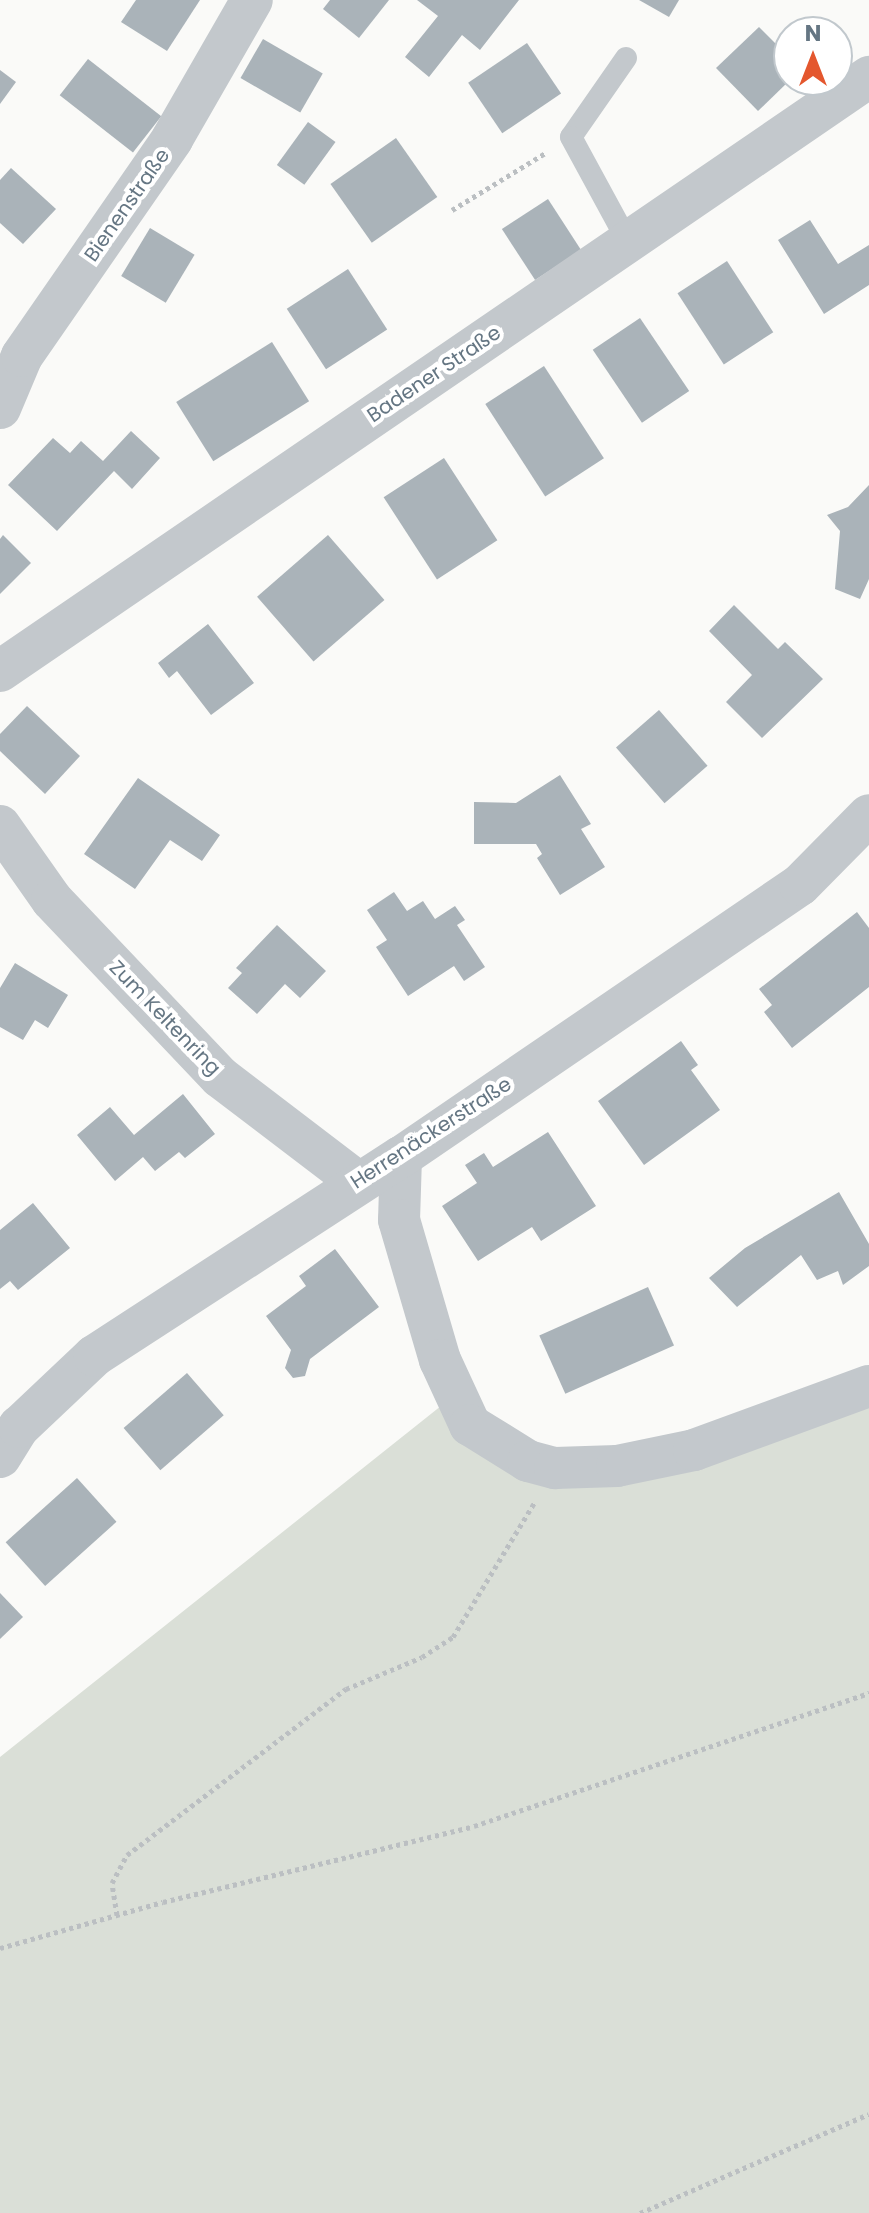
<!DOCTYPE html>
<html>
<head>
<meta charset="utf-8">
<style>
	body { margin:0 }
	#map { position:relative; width:869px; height:2213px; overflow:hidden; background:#fafaf8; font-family:Poppins,sans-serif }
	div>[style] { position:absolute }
	.green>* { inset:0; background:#dadfd7 }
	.building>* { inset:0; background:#aab3b9; transform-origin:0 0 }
	.path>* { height:5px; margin-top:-2.5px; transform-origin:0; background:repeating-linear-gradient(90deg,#bbbfc2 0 4px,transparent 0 8px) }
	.service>* { height:22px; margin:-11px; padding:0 11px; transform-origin:11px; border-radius:11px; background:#c3c8cc }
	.minor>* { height:42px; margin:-21px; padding:0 21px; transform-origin:21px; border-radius:21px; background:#c3c8cc }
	span { translate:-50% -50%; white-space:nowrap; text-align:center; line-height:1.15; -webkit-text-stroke:8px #fff; paint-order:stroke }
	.street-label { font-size:20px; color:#657683 }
	.north { position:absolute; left:773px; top:16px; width:80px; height:80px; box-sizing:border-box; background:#fff; border:2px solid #c1c8cd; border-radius:50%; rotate:0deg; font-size:22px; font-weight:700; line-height:32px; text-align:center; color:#657683 }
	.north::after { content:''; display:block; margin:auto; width:28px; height:36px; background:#e4572e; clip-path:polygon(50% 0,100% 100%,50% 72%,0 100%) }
</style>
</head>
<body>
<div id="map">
	<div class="green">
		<div style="clip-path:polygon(869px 1385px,869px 2213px,0 2213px,0 1757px,456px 1394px,528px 1461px,629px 1484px)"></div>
	</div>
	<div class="building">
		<div style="clip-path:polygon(136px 0,200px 0,167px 51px,121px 22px)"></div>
		<div style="clip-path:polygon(330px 0,389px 0,359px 38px,323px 9px)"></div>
		<div style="clip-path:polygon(417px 0,519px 0,480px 50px,462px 35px,429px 77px,405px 57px,438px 16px)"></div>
		<div style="clip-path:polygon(639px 0,679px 0,669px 17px)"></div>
		<div style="clip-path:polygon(759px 27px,789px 57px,789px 81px,758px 111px,716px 68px)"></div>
		<div style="left:263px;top:39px;width:69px;height:45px;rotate:30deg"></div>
		<div style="left:527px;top:43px;width:61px;height:71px;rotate:56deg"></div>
		<div style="left:88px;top:59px;width:93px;height:46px;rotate:38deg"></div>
		<div style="clip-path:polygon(0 70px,16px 82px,0 104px)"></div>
		<div style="left:308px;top:122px;width:34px;height:53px;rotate:36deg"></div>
		<div style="left:396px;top:138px;width:72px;height:80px;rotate:55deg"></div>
		<div style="clip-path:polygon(11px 168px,56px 209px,23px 244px,0 223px,0 180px)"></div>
		<div style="left:548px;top:199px;width:61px;height:55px;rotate:57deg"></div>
		<div style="clip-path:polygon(810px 220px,838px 264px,869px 245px,869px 285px,824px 314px,778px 240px)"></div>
		<div style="left:150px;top:228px;width:52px;height:56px;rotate:31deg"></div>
		<div style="left:727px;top:261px;width:85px;height:59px;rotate:57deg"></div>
		<div style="left:348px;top:269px;width:72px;height:73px;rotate:57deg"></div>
		<div style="left:640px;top:318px;width:88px;height:57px;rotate:56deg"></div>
		<div style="left:272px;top:342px;width:70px;height:113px;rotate:58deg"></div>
		<div style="left:544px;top:366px;width:110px;height:70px;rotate:57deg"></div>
		<div style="clip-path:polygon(131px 431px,160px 458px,132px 489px,114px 471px,57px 531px,8px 485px,53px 438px,70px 453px,81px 441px,103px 461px)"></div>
		<div style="left:444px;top:458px;width:98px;height:72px;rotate:57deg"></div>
		<div style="clip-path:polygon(869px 485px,869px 579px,860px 599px,835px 589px,840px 531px,827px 515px,848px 507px)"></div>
		<div style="clip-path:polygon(3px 535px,31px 563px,0 594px,0 539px)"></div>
		<div style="left:328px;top:535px;width:86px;height:94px;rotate:49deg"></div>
		<div style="clip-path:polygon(734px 605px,778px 649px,785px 642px,823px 679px,762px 738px,726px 702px,752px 675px,709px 631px)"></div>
		<div style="clip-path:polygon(208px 624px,254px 683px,211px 715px,177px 671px,169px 678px,158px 663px)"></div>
		<div style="clip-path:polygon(27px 706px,80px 756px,45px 794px,0 751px,0 734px)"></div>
		<div style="left:659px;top:710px;width:74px;height:57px;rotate:49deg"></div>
		<div style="clip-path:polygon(560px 775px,591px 824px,581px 829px,605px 867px,560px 895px,537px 858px,542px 854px,536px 844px,474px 844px,474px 802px,516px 803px)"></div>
		<div style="clip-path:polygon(138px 778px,220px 835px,202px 861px,170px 840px,135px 889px,84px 854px)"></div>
		<div style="clip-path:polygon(394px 892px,407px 911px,423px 901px,435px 919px,455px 906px,465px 920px,457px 925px,485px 967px,464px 981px,454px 966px,408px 996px,376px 947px,387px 940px,367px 910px)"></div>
		<div style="clip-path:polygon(857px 912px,869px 928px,869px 987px,792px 1048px,764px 1012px,772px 1005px,759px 989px)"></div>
		<div style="clip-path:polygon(277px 925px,326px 971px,300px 998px,285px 984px,257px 1014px,228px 988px,242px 973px,236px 968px)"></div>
		<div style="clip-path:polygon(15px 963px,68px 995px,48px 1028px,35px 1020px,23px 1040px,0 1027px,0 988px)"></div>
		<div style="clip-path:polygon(681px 1041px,698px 1065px,691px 1070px,720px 1110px,644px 1165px,598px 1101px)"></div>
		<div style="clip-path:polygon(183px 1094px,215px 1134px,185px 1158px,179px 1152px,155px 1171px,143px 1157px,115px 1181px,77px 1135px,110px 1107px,134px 1135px)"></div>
		<div style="clip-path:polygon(548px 1132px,596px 1206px,541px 1241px,532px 1227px,478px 1261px,442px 1206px,477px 1183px,465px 1165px,484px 1153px,493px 1167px)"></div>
		<div style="clip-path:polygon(839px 1192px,869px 1244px,869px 1266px,843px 1285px,838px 1271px,817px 1280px,801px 1255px,737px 1307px,709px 1278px,745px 1248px)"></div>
		<div style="clip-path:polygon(33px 1203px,70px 1248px,18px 1290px,10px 1281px,0 1289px,0 1230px)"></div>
		<div style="clip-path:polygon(335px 1249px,379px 1307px,310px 1359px,305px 1376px,293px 1378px,285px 1368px,291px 1350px,266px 1316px,306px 1286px,299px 1276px)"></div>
		<div style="left:648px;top:1287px;width:64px;height:119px;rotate:66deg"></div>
		<div style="left:187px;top:1373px;width:56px;height:84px;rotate:49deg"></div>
		<div style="left:77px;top:1478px;width:59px;height:96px;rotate:48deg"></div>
		<div style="clip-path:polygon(0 1593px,23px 1617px,0 1639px)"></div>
	</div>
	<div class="path">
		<div style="left:452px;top:210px;width:111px;rotate:-31.4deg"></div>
		<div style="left:117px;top:1915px;width:32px;rotate:-99deg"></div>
		<div style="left:112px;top:1883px;width:32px;rotate:-62deg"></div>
		<div style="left:127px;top:1855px;width:275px;rotate:-37.2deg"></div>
		<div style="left:346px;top:1689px;width:82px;rotate:-22.8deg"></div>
		<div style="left:422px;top:1657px;width:37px;rotate:-33deg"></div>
		<div style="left:453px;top:1637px;width:157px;rotate:-58.8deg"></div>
		<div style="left:0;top:1948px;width:169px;rotate:-15.8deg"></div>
		<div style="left:163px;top:1902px;width:320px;rotate:-13.7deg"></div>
		<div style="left:474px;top:1826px;width:417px;rotate:-18.6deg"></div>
		<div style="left:640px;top:2213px;width:249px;rotate:-23.4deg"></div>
	</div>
	<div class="service">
		<div style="left:626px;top:58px;width:96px;rotate:124.8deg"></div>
		<div style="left:571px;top:137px;width:119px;rotate:61.5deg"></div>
	</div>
	<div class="minor">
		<div style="left:0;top:408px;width:56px;rotate:-67.1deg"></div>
		<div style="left:22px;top:356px;width:264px;rotate:-55.3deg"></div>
		<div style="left:172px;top:139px;width:160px;rotate:-60.1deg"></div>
		<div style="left:0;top:671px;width:1053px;rotate:-34.35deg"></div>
		<div style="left:0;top:826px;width:90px;rotate:54.9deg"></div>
		<div style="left:52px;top:900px;width:244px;rotate:46.5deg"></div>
		<div style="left:220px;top:1077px;width:173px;rotate:37.3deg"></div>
		<div style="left:401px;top:1157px;width:63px;rotate:91.8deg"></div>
		<div style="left:399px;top:1220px;width:146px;rotate:73.7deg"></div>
		<div style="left:440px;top:1360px;width:72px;rotate:65.2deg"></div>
		<div style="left:470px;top:1425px;width:68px;rotate:31.8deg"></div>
		<div style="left:528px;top:1461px;width:28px;rotate:15deg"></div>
		<div style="left:555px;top:1468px;width:62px;rotate:-1.8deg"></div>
		<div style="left:617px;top:1466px;width:79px;rotate:-11.7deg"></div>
		<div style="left:694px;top:1450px;width:186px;rotate:-20.1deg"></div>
		<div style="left:0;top:1457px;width:36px;rotate:-58deg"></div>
		<div style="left:19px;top:1427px;width:103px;rotate:-43.4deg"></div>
		<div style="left:94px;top:1356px;width:366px;rotate:-33deg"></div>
		<div style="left:401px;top:1157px;width:483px;rotate:-34.3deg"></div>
		<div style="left:800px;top:885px;width:98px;rotate:-45.4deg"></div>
	</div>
	<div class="street-label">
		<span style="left:127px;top:205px;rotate:-55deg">Bienenstraße</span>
		<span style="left:434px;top:374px;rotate:-34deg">Badener Straße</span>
		<span style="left:165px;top:1018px;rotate:46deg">Zum Keltenring</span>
		<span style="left:431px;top:1133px;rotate:-33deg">Herrenäckerstraße</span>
	</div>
	<div class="north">N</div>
</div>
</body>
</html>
